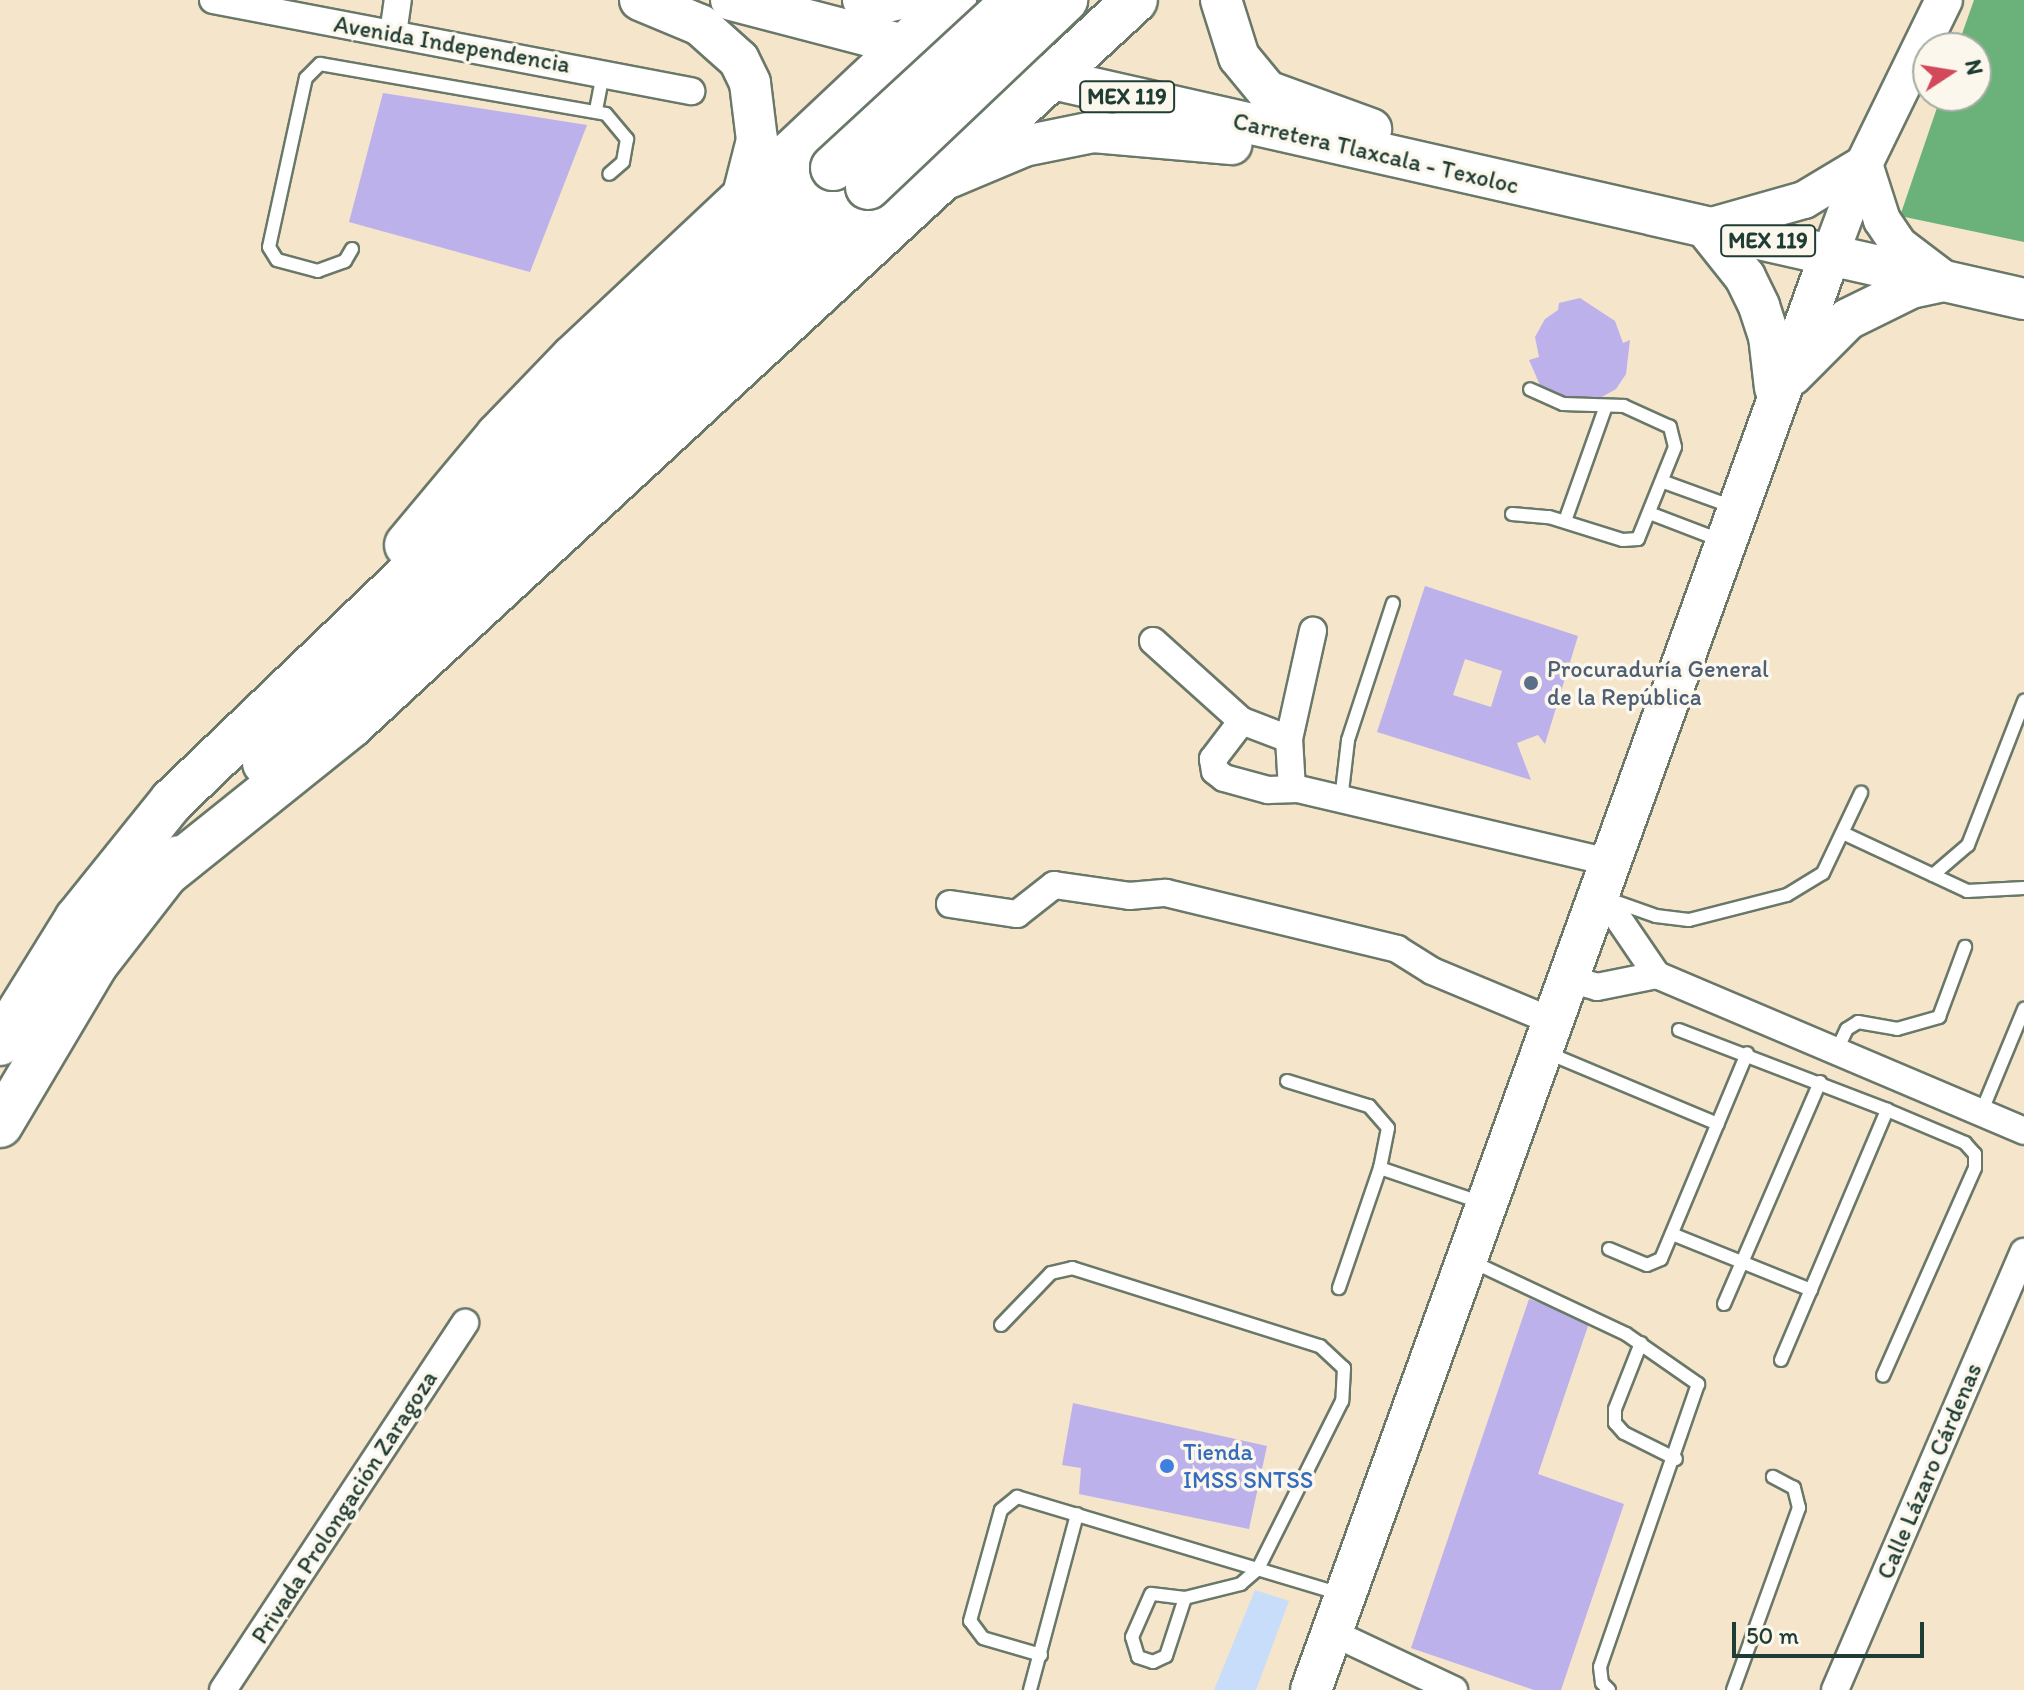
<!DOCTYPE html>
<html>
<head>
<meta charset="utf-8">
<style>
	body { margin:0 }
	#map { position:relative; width:2024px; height:1690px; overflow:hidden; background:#f4e5cb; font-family:Itim,sans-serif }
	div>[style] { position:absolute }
	.built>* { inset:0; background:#c8ddf9 }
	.forest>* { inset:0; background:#6ab27a }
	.building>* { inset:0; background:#bdb1eb }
	.roads { filter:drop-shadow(2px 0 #6a7869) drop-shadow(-2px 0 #6a7869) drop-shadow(0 2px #6a7869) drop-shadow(0 -2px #6a7869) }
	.lane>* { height:12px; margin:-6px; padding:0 6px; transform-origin:6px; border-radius:6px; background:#fff }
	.street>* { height:26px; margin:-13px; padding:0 13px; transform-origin:13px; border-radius:13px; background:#fff }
	.secondary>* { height:36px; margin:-18px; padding:0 18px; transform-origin:18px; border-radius:18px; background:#fff }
	.primary>* { height:40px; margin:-20px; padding:0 20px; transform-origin:20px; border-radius:20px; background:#fff }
	.highway>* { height:44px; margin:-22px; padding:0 22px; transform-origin:22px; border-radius:22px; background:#fff }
	.bridges { filter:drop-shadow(2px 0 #6a7869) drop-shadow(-2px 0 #6a7869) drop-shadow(0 2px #6a7869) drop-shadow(0 -2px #6a7869) }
	.highway-bridge>* { height:44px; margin:-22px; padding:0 22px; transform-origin:22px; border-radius:22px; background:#fff }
	.dots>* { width:22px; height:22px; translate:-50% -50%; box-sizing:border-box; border:4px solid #fbf7ec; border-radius:50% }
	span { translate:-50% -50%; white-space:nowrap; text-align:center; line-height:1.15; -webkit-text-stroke:7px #fbf7ec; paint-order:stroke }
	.shield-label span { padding:2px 6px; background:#fbf7ec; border:2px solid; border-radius:6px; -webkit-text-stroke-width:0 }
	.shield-label { font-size:22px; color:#1f3d34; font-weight:700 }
	.street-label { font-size:24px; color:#1f3d34 }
	.service-label { font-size:24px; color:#4e5e75 }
	.left { translate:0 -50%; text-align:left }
	.shop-label { font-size:24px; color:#366cbe }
	.north { position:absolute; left:1912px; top:32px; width:80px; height:80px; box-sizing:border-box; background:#fbf7ec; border:2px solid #a3ada2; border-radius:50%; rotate:78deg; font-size:22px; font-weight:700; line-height:32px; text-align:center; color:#1f3d34 }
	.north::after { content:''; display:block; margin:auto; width:28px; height:36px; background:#d1495b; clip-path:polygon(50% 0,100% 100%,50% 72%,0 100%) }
	.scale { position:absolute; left:1732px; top:1622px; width:192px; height:36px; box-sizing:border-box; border:4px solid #1f3d34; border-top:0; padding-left:10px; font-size:24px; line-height:28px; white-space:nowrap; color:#1f3d34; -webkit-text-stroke:6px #fbf7ec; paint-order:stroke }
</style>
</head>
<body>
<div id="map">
	<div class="built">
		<div style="clip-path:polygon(1255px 1590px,1289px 1601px,1256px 1690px,1214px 1690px)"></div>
	</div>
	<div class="forest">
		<div style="clip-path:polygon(1974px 0,2024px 0,2024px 242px,1900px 216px,1941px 96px,1976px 96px,1976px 48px,1957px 48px)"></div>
	</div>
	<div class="building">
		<div style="clip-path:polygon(383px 93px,587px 125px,530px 272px,349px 222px)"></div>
		<div style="clip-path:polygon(1580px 298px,1615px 321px,1623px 343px,1630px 340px,1626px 374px,1616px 389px,1600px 398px,1576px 401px,1540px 385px,1529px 360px,1539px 357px,1535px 337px,1545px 319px,1558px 310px,1559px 303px)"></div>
		<div style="clip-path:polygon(evenodd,1425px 586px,1578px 636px,1545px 744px,1538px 735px,1517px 743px,1531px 780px,1377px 732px,1425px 586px,1465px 659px,1502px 671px,1491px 707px,1453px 695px,1465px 659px)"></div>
		<div style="clip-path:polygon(1529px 1299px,1590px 1320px,1538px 1474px,1624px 1504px,1561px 1690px,1534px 1690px,1411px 1648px)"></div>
		<div style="clip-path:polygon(1073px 1403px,1267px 1446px,1249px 1529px,1079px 1494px,1081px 1468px,1062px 1465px)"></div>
	</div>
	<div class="roads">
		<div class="lane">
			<div style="left:596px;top:110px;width:37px;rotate:-79deg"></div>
			<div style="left:352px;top:249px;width:14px;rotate:120deg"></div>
			<div style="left:345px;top:261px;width:29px;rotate:160deg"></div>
			<div style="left:318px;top:271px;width:42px;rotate:-165deg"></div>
			<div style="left:277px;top:260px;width:15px;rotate:-122deg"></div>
			<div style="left:269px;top:247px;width:173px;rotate:-77.7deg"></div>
			<div style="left:306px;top:78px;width:20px;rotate:-45deg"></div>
			<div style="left:320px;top:64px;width:290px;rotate:9.9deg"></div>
			<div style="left:606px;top:114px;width:33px;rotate:50deg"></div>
			<div style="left:627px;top:139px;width:23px;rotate:100deg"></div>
			<div style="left:623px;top:162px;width:18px;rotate:139deg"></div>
			<div style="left:1664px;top:482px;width:73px;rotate:19.9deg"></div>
			<div style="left:1512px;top:514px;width:37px;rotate:5deg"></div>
			<div style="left:1549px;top:517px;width:77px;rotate:17.3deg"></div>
			<div style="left:1623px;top:540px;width:15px;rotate:-4deg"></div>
			<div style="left:1638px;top:539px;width:99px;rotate:-68.1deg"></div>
			<div style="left:1675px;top:447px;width:21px;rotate:-104deg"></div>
			<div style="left:1670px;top:427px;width:51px;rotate:-155.5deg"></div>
			<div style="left:1624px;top:406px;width:61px;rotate:-178.1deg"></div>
			<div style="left:1563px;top:404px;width:36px;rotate:-156deg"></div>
			<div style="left:1652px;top:514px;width:73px;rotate:20.9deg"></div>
			<div style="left:1565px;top:521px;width:122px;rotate:-70.4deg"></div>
			<div style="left:1341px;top:800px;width:60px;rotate:-83.3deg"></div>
			<div style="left:1348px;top:740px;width:144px;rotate:-71.8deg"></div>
			<div style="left:1845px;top:834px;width:135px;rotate:25deg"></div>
			<div style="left:1967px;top:891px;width:57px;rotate:-3deg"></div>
			<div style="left:1933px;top:875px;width:46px;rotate:-40.6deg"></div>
			<div style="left:1968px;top:845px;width:155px;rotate:-68.7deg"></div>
			<div style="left:1608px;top:899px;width:51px;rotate:19.5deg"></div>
			<div style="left:1656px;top:916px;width:33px;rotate:7deg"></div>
			<div style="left:1689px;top:920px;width:101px;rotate:-14.3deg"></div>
			<div style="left:1787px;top:895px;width:42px;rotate:-31.4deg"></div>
			<div style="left:1823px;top:873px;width:89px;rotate:-64.6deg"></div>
			<div style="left:1679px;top:1030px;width:223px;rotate:21deg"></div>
			<div style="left:1887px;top:1110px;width:85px;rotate:22.9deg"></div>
			<div style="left:1965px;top:1143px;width:15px;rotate:48deg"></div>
			<div style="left:1975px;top:1154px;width:14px;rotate:90deg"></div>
			<div style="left:1975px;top:1168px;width:227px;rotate:113.9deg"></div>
			<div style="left:1837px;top:1050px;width:23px;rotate:-65deg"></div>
			<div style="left:1847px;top:1029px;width:13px;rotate:-32deg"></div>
			<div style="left:1858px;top:1022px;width:40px;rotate:10deg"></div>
			<div style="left:1897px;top:1029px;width:44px;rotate:-15.9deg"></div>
			<div style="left:1939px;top:1017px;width:75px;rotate:-69.6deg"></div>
			<div style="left:1548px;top:1053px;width:184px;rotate:22.7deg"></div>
			<div style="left:1287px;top:1081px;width:86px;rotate:17deg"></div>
			<div style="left:1369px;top:1106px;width:29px;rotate:49deg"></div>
			<div style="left:1388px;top:1128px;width:41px;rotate:101.3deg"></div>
			<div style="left:1380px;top:1168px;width:127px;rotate:108.9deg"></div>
			<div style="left:1981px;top:1113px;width:113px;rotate:-67.5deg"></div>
			<div style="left:1380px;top:1168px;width:108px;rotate:18.9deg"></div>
			<div style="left:1672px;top:1234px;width:150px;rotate:21.9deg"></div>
			<div style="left:1609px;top:1249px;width:41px;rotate:22.8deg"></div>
			<div style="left:1647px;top:1265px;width:15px;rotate:-23deg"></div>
			<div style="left:1661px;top:1259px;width:223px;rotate:-67.3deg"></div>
			<div style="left:1473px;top:1262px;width:169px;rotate:25.2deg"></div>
			<div style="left:1626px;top:1334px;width:88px;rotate:34.8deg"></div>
			<div style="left:1698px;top:1384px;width:299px;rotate:109.1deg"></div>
			<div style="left:1600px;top:1667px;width:16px;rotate:83deg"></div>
			<div style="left:1602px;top:1683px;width:10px;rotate:45deg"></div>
			<div style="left:1724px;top:1304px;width:242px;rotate:-66.6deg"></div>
			<div style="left:1001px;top:1325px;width:72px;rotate:-46.1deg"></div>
			<div style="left:1051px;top:1273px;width:22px;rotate:-13deg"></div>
			<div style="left:1072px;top:1268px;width:260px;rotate:17.5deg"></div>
			<div style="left:1320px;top:1346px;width:33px;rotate:43deg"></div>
			<div style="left:1344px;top:1368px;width:33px;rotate:93deg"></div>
			<div style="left:1342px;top:1401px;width:188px;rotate:116.6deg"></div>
			<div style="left:1258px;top:1569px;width:23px;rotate:139deg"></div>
			<div style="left:1241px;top:1584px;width:58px;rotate:166deg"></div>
			<div style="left:1185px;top:1598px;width:34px;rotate:-173deg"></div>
			<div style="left:1151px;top:1594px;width:47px;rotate:113.8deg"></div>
			<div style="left:1132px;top:1637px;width:21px;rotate:73deg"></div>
			<div style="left:1138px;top:1657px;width:16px;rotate:18deg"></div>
			<div style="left:1153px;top:1662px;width:14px;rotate:-25deg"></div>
			<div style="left:1166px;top:1656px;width:61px;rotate:-71.9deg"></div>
			<div style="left:1641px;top:1343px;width:71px;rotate:111.5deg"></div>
			<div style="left:1615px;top:1409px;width:14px;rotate:90deg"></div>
			<div style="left:1615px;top:1423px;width:13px;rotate:48deg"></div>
			<div style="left:1624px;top:1433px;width:58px;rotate:26.6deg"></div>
			<div style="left:1781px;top:1360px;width:272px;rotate:-67deg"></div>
			<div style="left:1041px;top:1655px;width:60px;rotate:-163.7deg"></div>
			<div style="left:983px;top:1638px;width:21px;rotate:-127deg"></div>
			<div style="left:970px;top:1621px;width:115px;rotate:-74.4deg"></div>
			<div style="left:1001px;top:1510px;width:21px;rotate:-39deg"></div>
			<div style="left:1017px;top:1497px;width:338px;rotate:16.7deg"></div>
			<div style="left:1030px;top:1690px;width:182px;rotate:-75deg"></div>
			<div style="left:1733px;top:1690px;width:194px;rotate:-70.1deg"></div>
			<div style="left:1799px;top:1508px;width:21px;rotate:-104deg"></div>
			<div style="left:1794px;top:1488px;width:24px;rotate:-152deg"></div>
		</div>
		<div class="street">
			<div style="left:213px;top:0;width:487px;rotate:10.8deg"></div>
			<div style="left:393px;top:34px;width:34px;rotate:-82deg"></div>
			<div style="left:1153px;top:641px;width:120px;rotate:42deg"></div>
			<div style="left:1242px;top:721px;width:50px;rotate:21deg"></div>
			<div style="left:1242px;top:721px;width:48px;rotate:127.3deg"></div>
			<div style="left:1213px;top:759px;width:12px;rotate:81deg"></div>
			<div style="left:1215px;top:771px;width:11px;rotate:38deg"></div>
			<div style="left:1224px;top:778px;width:46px;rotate:15.3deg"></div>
			<div style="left:1268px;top:790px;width:30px;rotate:-2deg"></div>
			<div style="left:1298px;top:789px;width:320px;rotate:13.2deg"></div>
			<div style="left:1292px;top:789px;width:50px;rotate:-93.4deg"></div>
			<div style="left:1289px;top:739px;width:111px;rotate:-77.5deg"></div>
			<div style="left:1594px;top:902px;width:26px;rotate:31deg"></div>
			<div style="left:1616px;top:915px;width:73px;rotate:55.7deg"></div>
			<div style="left:950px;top:904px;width:68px;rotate:8.5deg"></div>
			<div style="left:1017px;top:914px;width:47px;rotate:-38.1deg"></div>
			<div style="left:1054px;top:885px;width:76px;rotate:8.3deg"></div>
			<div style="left:1129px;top:896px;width:37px;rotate:-5deg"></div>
			<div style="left:1166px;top:893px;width:238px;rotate:13.6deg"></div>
			<div style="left:1397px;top:949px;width:41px;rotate:32.2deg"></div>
			<div style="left:1432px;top:971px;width:130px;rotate:22.6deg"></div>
			<div style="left:1566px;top:978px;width:32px;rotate:16deg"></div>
			<div style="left:1597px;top:987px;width:61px;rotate:-11.3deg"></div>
			<div style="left:1657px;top:975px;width:399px;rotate:23deg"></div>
			<div style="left:1331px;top:1632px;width:136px;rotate:25.2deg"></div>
			<div style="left:223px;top:1690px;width:440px;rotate:-56.6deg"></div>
			<div style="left:1835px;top:1690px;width:477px;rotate:-66.7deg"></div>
		</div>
		<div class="secondary">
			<div style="left:861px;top:0;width:26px;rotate:9deg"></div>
			<div style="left:887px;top:4px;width:18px;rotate:-13deg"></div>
			<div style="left:1864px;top:164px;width:59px;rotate:72.2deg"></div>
			<div style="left:1882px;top:220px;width:30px;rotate:56deg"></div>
			<div style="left:1899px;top:245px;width:58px;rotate:37.3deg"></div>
			<div style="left:1708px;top:227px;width:100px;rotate:-15.7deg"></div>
			<div style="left:1804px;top:200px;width:70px;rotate:-31deg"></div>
			<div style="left:1830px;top:255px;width:97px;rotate:-69.5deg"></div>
			<div style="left:1864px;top:164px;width:182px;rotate:-64deg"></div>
		</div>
		<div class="primary">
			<div style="left:640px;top:0;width:65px;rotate:22.6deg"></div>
			<div style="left:700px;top:25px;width:52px;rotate:41.9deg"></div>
			<div style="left:739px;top:60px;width:25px;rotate:64deg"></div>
			<div style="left:750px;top:83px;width:57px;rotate:83deg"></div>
			<div style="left:757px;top:140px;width:61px;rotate:104.3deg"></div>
			<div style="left:731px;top:0;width:182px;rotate:14.6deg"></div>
			<div style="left:907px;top:46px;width:1145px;rotate:12.76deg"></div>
			<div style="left:1221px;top:0;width:60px;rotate:72.5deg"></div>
			<div style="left:1239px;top:57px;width:44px;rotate:50.5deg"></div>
			<div style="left:1267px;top:91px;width:111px;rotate:20.1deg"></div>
			<div style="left:948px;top:178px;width:82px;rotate:-22.8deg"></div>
			<div style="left:1024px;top:146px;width:70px;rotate:-11.5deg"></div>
			<div style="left:1093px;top:132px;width:139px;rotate:5deg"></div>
			<div style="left:1706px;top:228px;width:63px;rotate:51.5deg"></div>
			<div style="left:1745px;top:277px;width:32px;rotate:64deg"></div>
			<div style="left:1759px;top:306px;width:32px;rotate:72deg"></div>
			<div style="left:1769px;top:336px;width:52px;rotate:83.4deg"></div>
			<div style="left:1792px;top:375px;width:79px;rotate:-45deg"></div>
			<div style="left:1848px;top:319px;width:70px;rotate:-26.2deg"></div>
			<div style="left:1911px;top:288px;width:30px;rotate:-12deg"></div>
			<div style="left:1311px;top:1690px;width:1526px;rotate:-70.12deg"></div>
		</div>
		<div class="highway">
			<div style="left:407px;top:545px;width:142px;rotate:-50.1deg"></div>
			<div style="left:498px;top:436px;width:108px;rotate:-46.1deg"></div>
			<div style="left:573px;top:358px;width:523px;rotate:-43.22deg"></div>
			<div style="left:265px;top:763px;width:834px;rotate:-43.69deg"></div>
			<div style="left:158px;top:880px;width:246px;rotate:-38.7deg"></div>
			<div style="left:350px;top:726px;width:1069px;rotate:-42.76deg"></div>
			<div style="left:0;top:1043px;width:146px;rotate:-58.2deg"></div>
			<div style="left:77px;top:919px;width:151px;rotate:-51.2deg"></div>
			<div style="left:172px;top:801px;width:915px;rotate:-43.76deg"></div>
			<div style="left:0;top:1125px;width:186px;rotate:-59.3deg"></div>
			<div style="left:95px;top:965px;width:135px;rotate:-52.2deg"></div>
		</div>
	</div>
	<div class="bridges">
		<div class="highway-bridge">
			<div style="left:833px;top:168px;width:248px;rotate:-42.7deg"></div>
			<div style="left:868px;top:187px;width:272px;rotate:-43.5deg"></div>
		</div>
	</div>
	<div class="dots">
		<div style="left:1531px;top:683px;background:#5c6f8a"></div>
		<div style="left:1167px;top:1466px;background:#3f7fe0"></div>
	</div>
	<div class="shield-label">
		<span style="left:1127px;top:97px">MEX 119</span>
		<span style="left:1768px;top:241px">MEX 119</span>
	</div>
	<div class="street-label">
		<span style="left:452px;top:44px;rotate:10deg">Avenida Independencia</span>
		<span style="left:1376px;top:153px;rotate:13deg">Carretera Tlaxcala - Texoloc</span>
		<span style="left:1929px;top:1471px;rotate:-67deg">Calle Lázaro Cárdenas</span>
		<span style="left:344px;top:1507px;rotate:-57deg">Privada Prolongación Zaragoza</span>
	</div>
	<div class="service-label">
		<span class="left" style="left:1547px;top:683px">Procuraduría General<br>de la República</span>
	</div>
	<div class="shop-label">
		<span class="left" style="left:1183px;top:1466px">Tienda<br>IMSS SNTSS</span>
	</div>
	<div class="north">N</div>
	<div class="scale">50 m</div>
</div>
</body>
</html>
